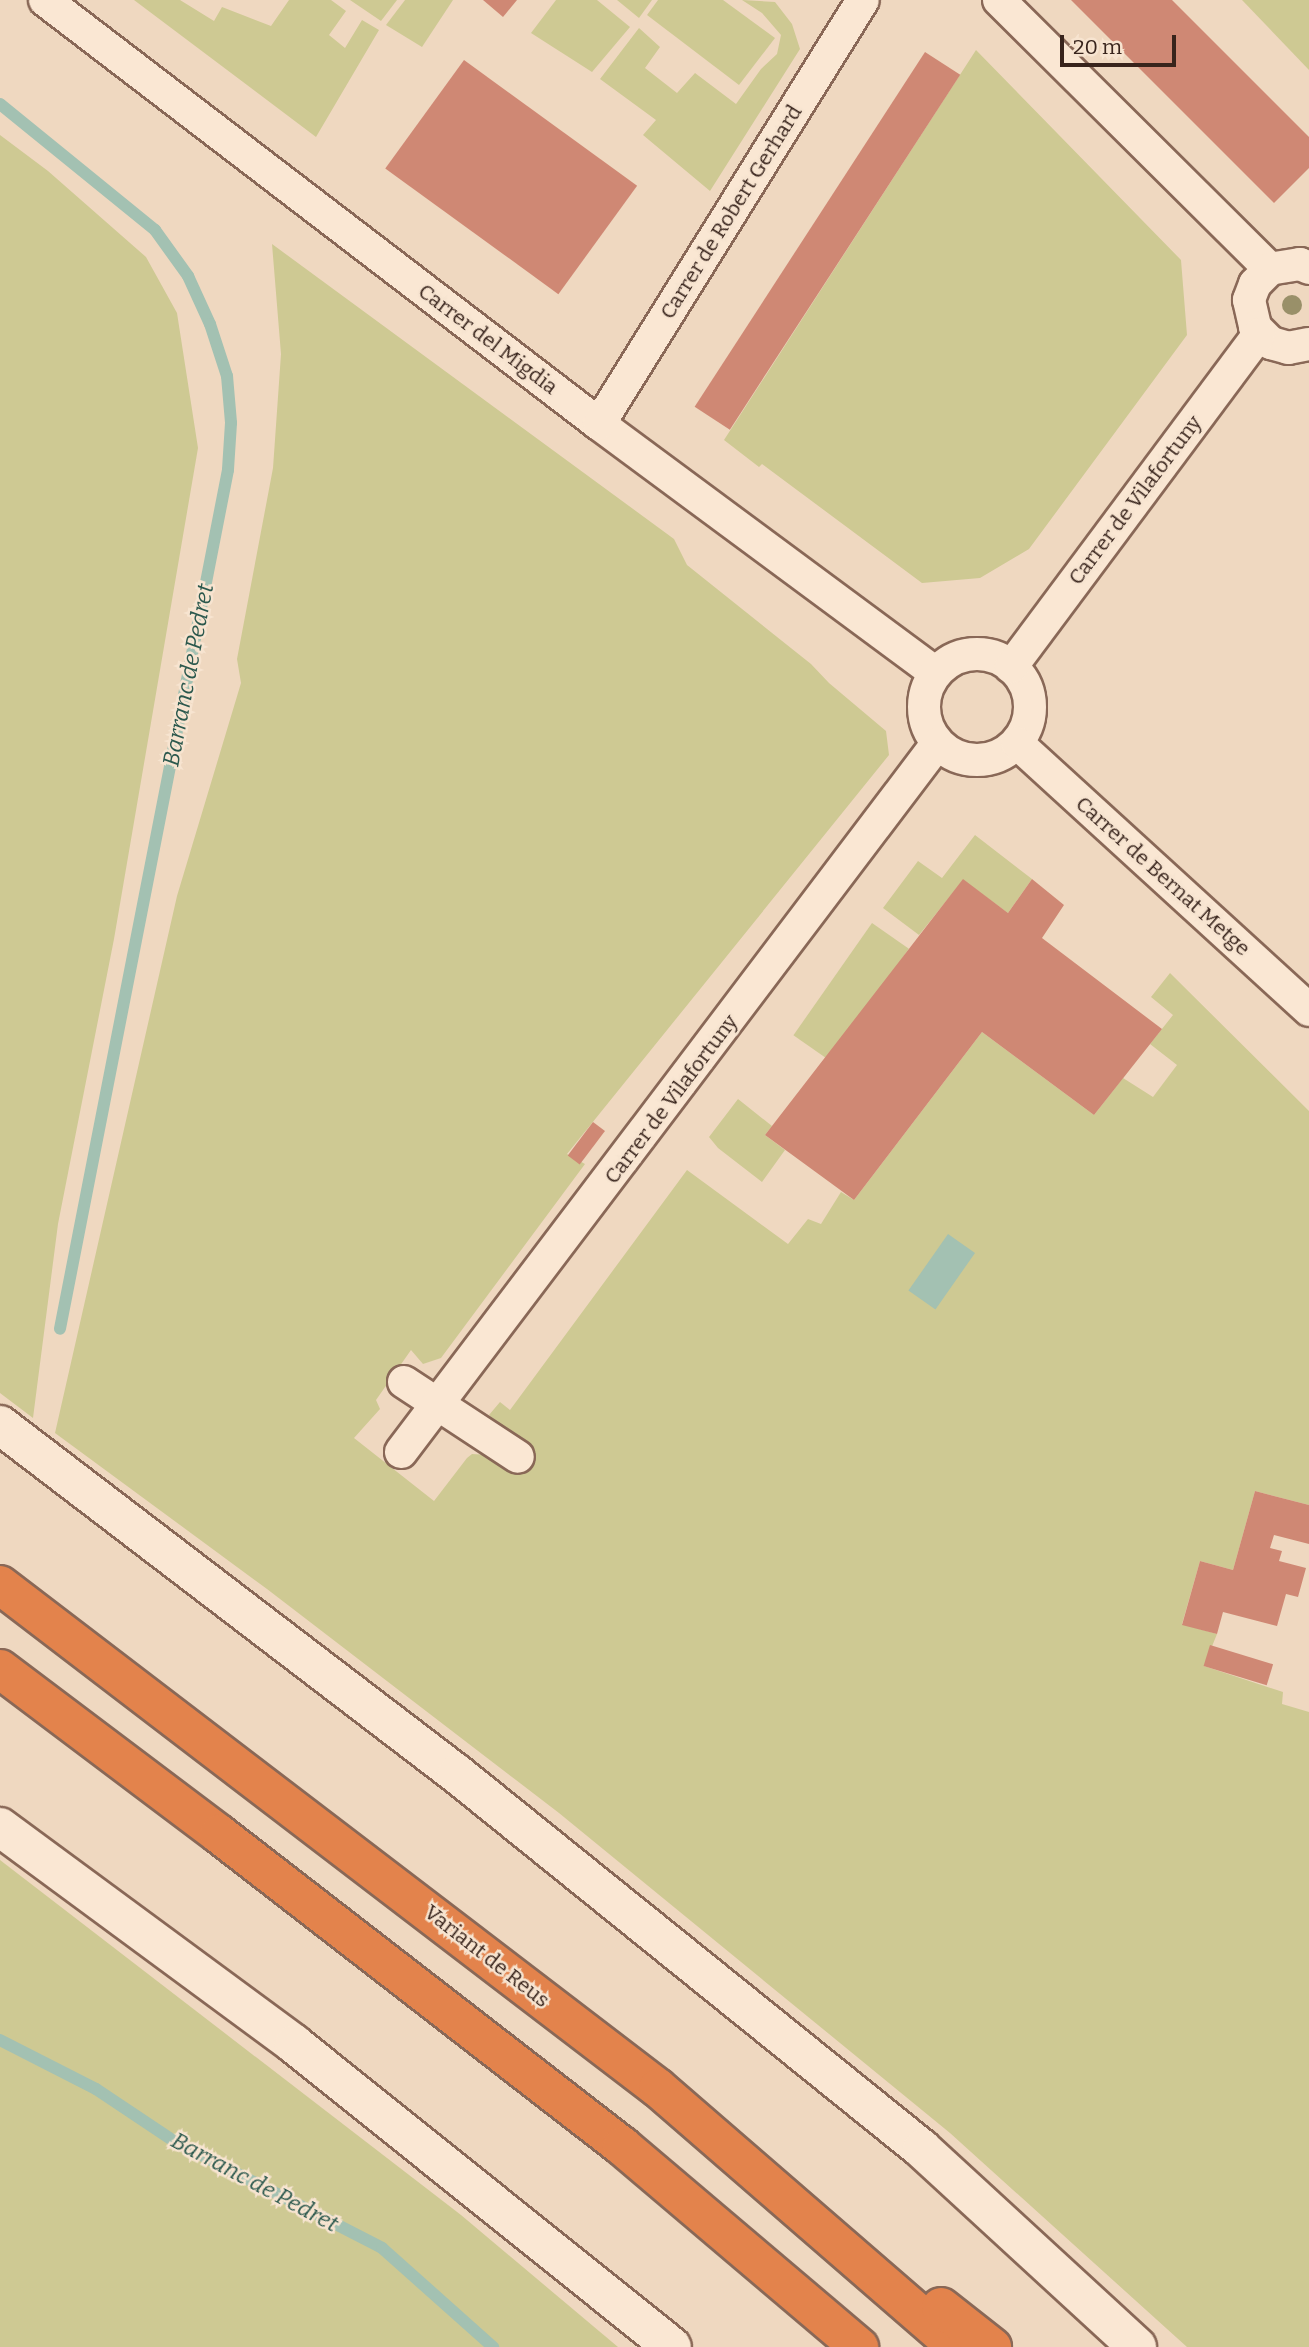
<!DOCTYPE html>
<html>
<head>
<meta charset="utf-8">
<style>
	body { margin:0 }
	#map { position:relative; width:1309px; height:2347px; overflow:hidden; background:#efd8c0; font-family:Bitter,serif }
	div>[style] { position:absolute }
	.green>* { inset:0; background:#cec993; transform-origin:0 0 }
	.water>* { inset:0; background:#a3c1b2; transform-origin:0 0 }
	.stream>* { height:12px; margin:-6px; padding:0 6px; transform-origin:6px; border-radius:6px; background:#a3c1b2 }
	.building>* { inset:0; background:#cf8874; transform-origin:0 0 }
	.roads { filter:drop-shadow(2px 0 #896857) drop-shadow(-2px 0 #896857) drop-shadow(0 2px #896857) drop-shadow(0 -2px #896857) }
	.minor>* { height:32px; margin:-16px; padding:0 16px; transform-origin:16px; border-radius:16px; background:#fae7d3 }
	.minor>.ring { margin:-16px; padding:0; box-sizing:content-box; background:none; border:32px solid #fae7d3; border-radius:50% }
	.tertiary>* { height:38px; margin:-19px; padding:0 19px; transform-origin:19px; border-radius:19px; background:#fae7d3 }
	.motorway>* { height:38px; margin:-19px; padding:0 19px; transform-origin:19px; border-radius:19px; background:#e3834c }
	.trees>* { width:20px; height:20px; margin:-10px; border-radius:50%; background:#999069 }
	span { translate:-50% -50%; white-space:nowrap; text-align:center; line-height:1.15; -webkit-text-stroke:5px #f7e4d0; paint-order:stroke }
	.street-label { font-size:21px; color:#38241c }
	.water-label { font-size:23px; color:#2b584d; font-style:italic }
	.scale { position:absolute; left:1060px; top:35px; width:116px; height:32px; box-sizing:border-box; border:4px solid #38241c; border-top:0; padding-left:9px; font-size:21px; line-height:24px; white-space:nowrap; color:#38241c; -webkit-text-stroke:5px #f7e4d0; paint-order:stroke }
</style>
</head>
<body>
<div id="map">
	<div class="green">
		<div style="clip-path:polygon(134px 0,180px 0,214px 21px,222px 7px,271px 26px,289px 0,331px 0,346px 11px,329px 35px,345px 48px,362px 20px,379px 30px,316px 137px)"></div>
		<div style="clip-path:polygon(350px 0,397px 0,381px 21px)"></div>
		<div style="clip-path:polygon(405px 0,453px 0,422px 47px,386px 25px)"></div>
		<div style="clip-path:polygon(556px 0,597px 0,630px 27px,592px 72px,531px 33px)"></div>
		<div style="clip-path:polygon(617px 0,652px 0,639px 18px)"></div>
		<div style="clip-path:polygon(658px 0,723px 0,775px 38px,739px 85px,647px 15px)"></div>
		<div style="clip-path:polygon(742px 0,775px 2px,792px 24px,800px 49px,710px 191px,643px 135px,656px 120px,600px 79px,639px 28px,660px 47px,645px 68px,677px 93px,695px 73px,736px 104px,761px 69px,777px 54px,781px 35px,762px 13px)"></div>
		<div style="clip-path:polygon(1242px 0,1309px 0,1309px 70px)"></div>
		<div style="clip-path:polygon(976px 50px,1181px 260px,1187px 335px,1029px 549px,980px 578px,922px 583px,762px 464px,759px 467px,724px 440px)"></div>
		<div style="clip-path:polygon(0 135px,48px 171px,146px 257px,177px 313px,198px 448px,114px 939px,58px 1224px,33px 1418px,0 1393px)"></div>
		<div style="clip-path:polygon(272px 244px,674px 539px,687px 565px,811px 664px,829px 683px,886px 731px,889px 755px,567px 1154px,585px 1164px,441px 1358px,423px 1364px,411px 1350px,376px 1400px,380px 1409px,354px 1438px,434px 1501px,467px 1458px,472px 1454px,489px 1455px,501px 1428px,489px 1415px,500px 1402px,510px 1410px,687px 1170px,788px 1244px,808px 1219px,821px 1224px,841px 1192px,854px 1200px,982px 1032px,1094px 1115px,1123px 1078px,1153px 1097px,1177px 1065px,1150px 1044px,1173px 1015px,1151px 997px,1170px 973px,1309px 1111px,1309px 1505px,1255px 1491px,1233px 1570px,1200px 1561px,1182px 1624px,1217px 1634px,1204px 1666px,1283px 1692px,1282px 1704px,1309px 1712px,1309px 2347px,1187px 2347px,950px 2133px,559px 1813px,267px 1589px,55px 1433px,177px 896px,241px 683px,237px 659px,273px 468px,281px 354px)"></div>
		<div style="clip-path:polygon(975px 835px,1032px 879px,1008px 913px,963px 880px,919px 935px,883px 908px,918px 861px,942px 878px)"></div>
		<div style="left:872px;top:923px;width:45px;height:137px;rotate:35deg"></div>
		<div style="clip-path:polygon(738px 1099px,772px 1126px,765px 1135px,785px 1150px,762px 1182px,718px 1148px,709px 1137px)"></div>
		<div style="clip-path:polygon(0 1860px,461px 2215px,618px 2347px,0 2347px)"></div>
	</div>
	<div class="water">
		<div style="left:948px;top:1234px;width:33px;height:69px;rotate:35deg"></div>
	</div>
	<div class="stream">
		<div style="left:0;top:104px;width:200px;rotate:39.1deg"></div>
		<div style="left:155px;top:230px;width:57px;rotate:54.3deg"></div>
		<div style="left:188px;top:276px;width:53px;rotate:65.4deg"></div>
		<div style="left:210px;top:324px;width:55px;rotate:71.9deg"></div>
		<div style="left:227px;top:376px;width:47px;rotate:85.1deg"></div>
		<div style="left:231px;top:423px;width:47px;rotate:93.7deg"></div>
		<div style="left:228px;top:470px;width:875px;rotate:101.07deg"></div>
		<div style="left:0;top:2040px;width:108px;rotate:27deg"></div>
		<div style="left:96px;top:2089px;width:94px;rotate:33.7deg"></div>
		<div style="left:174px;top:2141px;width:234px;rotate:27.2deg"></div>
		<div style="left:382px;top:2248px;width:149px;rotate:41.7deg"></div>
	</div>
	<div class="building">
		<div style="clip-path:polygon(483px 0,517px 0,503px 17px)"></div>
		<div style="clip-path:polygon(1071px 0,1172px 0,1309px 137px,1309px 168px,1274px 203px)"></div>
		<div style="left:925px;top:52px;width:42px;height:423px;rotate:33deg"></div>
		<div style="left:464px;top:60px;width:214px;height:134px;rotate:36deg"></div>
		<div style="clip-path:polygon(963px 879px,1008px 913px,1032px 879px,1064px 905px,1042px 938px,1162px 1029px,1094px 1115px,982px 1032px,854px 1200px,765px 1135px)"></div>
		<div style="left:593px;top:1122px;width:15px;height:42px;rotate:37deg"></div>
		<div style="clip-path:polygon(1255px 1491px,1309px 1505px,1309px 1544px,1274px 1535px,1270px 1548px,1282px 1551px,1279px 1561px,1306px 1568px,1298px 1597px,1286px 1594px,1277px 1626px,1223px 1612px,1217px 1634px,1182px 1625px,1200px 1561px,1233px 1570px)"></div>
		<div style="left:1210px;top:1645px;width:66px;height:22px;rotate:17deg"></div>
	</div>
	<div class="roads">
		<div class="minor">
			<div style="left:45px;top:0;width:698px;rotate:37.43deg"></div>
			<div style="left:599px;top:424px;width:418px;rotate:36.5deg"></div>
			<div style="left:999px;top:0;width:382px;rotate:44.8deg"></div>
			<div style="left:1309px;top:268px;width:10px;rotate:-156deg"></div>
			<div style="left:1300px;top:264px;width:30px;rotate:171deg"></div>
			<div style="left:1270px;top:269px;width:21px;rotate:135deg"></div>
			<div style="left:1255px;top:284px;width:17px;rotate:111deg"></div>
			<div style="left:1249px;top:300px;width:28px;rotate:77deg"></div>
			<div style="left:1255px;top:327px;width:23px;rotate:45deg"></div>
			<div style="left:1271px;top:343px;width:18px;rotate:16deg"></div>
			<div style="left:1288px;top:348px;width:21px;rotate:-11deg"></div>
			<div style="left:599px;top:424px;width:499px;rotate:-58.1deg"></div>
			<div class="ring" style="left:924px;top:654px;width:74px;height:74px"></div>
			<div style="left:1011px;top:667px;width:415px;rotate:-53.3deg"></div>
			<div style="left:1017px;top:743px;width:396px;rotate:42.4deg"></div>
			<div style="left:404px;top:1382px;width:136px;rotate:33.3deg"></div>
			<div style="left:401px;top:1452px;width:888px;rotate:-52.87deg"></div>
		</div>
		<div class="tertiary">
			<div style="left:0;top:1425px;width:575px;rotate:37.37deg"></div>
			<div style="left:457px;top:1774px;width:597px;rotate:38.88deg"></div>
			<div style="left:922px;top:2149px;width:292px;rotate:42.6deg"></div>
			<div style="left:0;top:1827px;width:365px;rotate:36.4deg"></div>
			<div style="left:294px;top:2044px;width:484px;rotate:38.7deg"></div>
		</div>
		<div class="motorway">
			<div style="left:0;top:1585px;width:828px;rotate:37.4deg"></div>
			<div style="left:658px;top:2088px;width:396px;rotate:40.9deg"></div>
			<div style="left:0;top:1669px;width:274px;rotate:37deg"></div>
			<div style="left:219px;top:1834px;width:510px;rotate:37.75deg"></div>
			<div style="left:622px;top:2146px;width:311px;rotate:40.3deg"></div>
			<div style="left:941px;top:2307px;width:65px;rotate:38.1deg"></div>
		</div>
	</div>
	<div class="trees">
		<div style="left:1292px;top:305px"></div>
	</div>
	<div class="street-label">
		<span style="left:731px;top:212px;rotate:-58deg">Carrer de Robert Gerhard</span>
		<span style="left:488px;top:339px;rotate:37deg">Carrer del Migdia</span>
		<span style="left:1135px;top:500px;rotate:-53deg">Carrer de Vilafortuny</span>
		<span style="left:1163px;top:876px;rotate:42deg">Carrer de Bernat Metge</span>
		<span style="left:671px;top:1099px;rotate:-53deg">Carrer de Vilafortuny</span>
		<span style="left:487px;top:1956px;rotate:38deg">Variant de Reus</span>
	</div>
	<div class="water-label">
		<span style="left:188px;top:675px;rotate:-79deg">Barranc de Pedret</span>
		<span style="left:255px;top:2182px;rotate:28deg">Barranc de Pedret</span>
	</div>
	<div class="scale">20 m</div>
</div>
</body>
</html>
